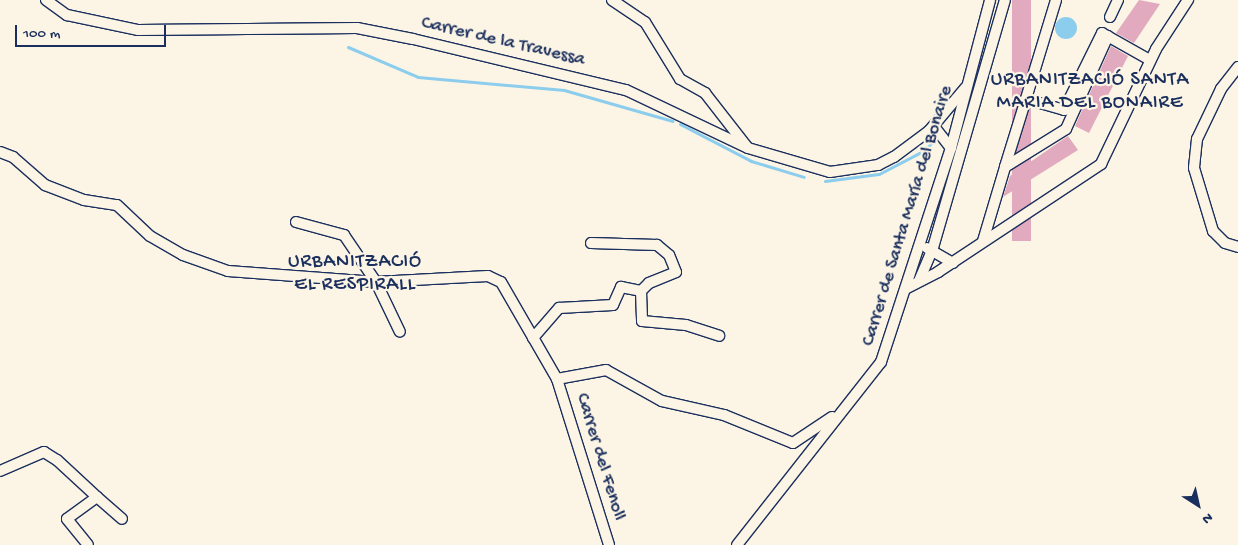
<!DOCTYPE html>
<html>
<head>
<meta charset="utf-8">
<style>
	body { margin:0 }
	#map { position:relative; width:1238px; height:545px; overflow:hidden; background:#fcf5e5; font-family:"Gochi Hand",sans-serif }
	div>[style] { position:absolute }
	.water>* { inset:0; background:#8ccded }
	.round { border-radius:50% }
	.stream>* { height:3px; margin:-1.5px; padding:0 1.5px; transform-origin:1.5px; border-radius:1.5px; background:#8ccded }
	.building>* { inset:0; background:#e2aabe; transform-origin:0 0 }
	.roads { filter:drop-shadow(1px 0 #1b2f5e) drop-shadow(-1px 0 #1b2f5e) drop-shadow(0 1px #1b2f5e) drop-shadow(0 -1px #1b2f5e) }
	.street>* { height:10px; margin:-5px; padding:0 5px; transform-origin:5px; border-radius:5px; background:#fcf5e5 }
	span { translate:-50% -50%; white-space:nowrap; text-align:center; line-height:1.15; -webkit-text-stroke:4.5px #fcf5e5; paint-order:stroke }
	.street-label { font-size:19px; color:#1b2f5e }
	.neighbourhood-label { font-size:20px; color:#1b2f5e; letter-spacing:1px }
	.north { position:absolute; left:1173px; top:480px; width:50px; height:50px; -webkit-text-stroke:4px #fcf5e5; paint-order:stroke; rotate:145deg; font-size:14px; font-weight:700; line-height:20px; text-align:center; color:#1b2f5e }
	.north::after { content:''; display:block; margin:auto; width:18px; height:22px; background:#1b2f5e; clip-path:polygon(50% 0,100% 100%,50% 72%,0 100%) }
	.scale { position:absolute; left:15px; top:25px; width:151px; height:22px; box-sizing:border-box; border:2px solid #1b2f5e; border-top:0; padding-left:6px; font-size:15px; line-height:18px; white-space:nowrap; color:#1b2f5e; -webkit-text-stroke:4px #fcf5e5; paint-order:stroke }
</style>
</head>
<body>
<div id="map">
	<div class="water">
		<div class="round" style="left:1055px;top:17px;width:22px;height:22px"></div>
	</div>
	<div class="stream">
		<div style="left:348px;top:47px;width:76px;rotate:23.2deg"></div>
		<div style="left:418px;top:77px;width:147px;rotate:5.1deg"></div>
		<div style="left:564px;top:90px;width:113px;rotate:15.9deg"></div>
		<div style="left:680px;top:124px;width:80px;rotate:27.5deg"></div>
		<div style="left:751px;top:161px;width:55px;rotate:16.8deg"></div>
		<div style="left:825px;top:181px;width:54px;rotate:-7.4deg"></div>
		<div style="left:879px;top:174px;width:50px;rotate:-27.6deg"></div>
		<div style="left:923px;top:151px;width:22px;rotate:-43deg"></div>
	</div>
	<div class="building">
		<div style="left:1012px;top:0;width:19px;height:241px"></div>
		<div style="clip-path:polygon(1139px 0,1160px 4px,1134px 43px,1116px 33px)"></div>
		<div style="clip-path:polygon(1111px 46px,1128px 56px,1089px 133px,1075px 126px)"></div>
		<div style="clip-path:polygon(1068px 136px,1078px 150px,1003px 197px,1010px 176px)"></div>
	</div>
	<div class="roads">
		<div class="street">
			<div style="left:46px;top:0;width:26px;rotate:36deg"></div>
			<div style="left:67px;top:15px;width:73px;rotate:11.9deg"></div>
			<div style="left:138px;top:30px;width:219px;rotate:-0.5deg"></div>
			<div style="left:357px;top:28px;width:57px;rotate:11.1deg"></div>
			<div style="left:413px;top:39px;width:219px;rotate:13.5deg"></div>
			<div style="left:626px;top:90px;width:135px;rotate:25.4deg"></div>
			<div style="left:748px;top:148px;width:85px;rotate:16.3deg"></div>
			<div style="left:830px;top:172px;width:49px;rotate:-8.3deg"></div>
			<div style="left:878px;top:165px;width:18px;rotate:-27deg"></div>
			<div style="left:894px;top:157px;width:44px;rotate:-36.6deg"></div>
			<div style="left:929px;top:131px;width:57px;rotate:-49.9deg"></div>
			<div style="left:612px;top:0;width:40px;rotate:34deg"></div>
			<div style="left:645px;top:22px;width:67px;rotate:58.4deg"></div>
			<div style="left:680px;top:79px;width:29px;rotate:29deg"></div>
			<div style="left:705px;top:93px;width:68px;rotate:52.1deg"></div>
			<div style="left:1056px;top:0;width:103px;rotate:106.9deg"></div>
			<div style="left:1026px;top:99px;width:40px;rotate:16deg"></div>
			<div style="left:1064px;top:110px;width:86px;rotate:-63.7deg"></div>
			<div style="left:1102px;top:33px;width:55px;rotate:29.4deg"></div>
			<div style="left:1110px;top:17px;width:19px;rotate:-65deg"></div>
			<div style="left:1238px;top:67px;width:28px;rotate:128deg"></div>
			<div style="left:1221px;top:89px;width:55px;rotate:115.6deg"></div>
			<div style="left:1197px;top:139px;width:29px;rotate:96deg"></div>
			<div style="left:1194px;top:168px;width:66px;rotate:73.2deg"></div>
			<div style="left:1213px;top:231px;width:17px;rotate:45deg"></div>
			<div style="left:1225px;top:243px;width:14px;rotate:17deg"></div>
			<div style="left:1026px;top:99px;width:71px;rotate:107.2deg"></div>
			<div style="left:1005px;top:167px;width:72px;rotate:-31.9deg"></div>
			<div style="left:1066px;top:129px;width:102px;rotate:-65.7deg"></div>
			<div style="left:929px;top:131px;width:7px;rotate:-16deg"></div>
			<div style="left:936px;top:129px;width:24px;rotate:52deg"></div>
			<div style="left:0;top:152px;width:14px;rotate:21deg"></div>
			<div style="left:13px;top:157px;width:43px;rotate:41.2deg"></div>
			<div style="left:45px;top:185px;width:42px;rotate:21deg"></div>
			<div style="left:84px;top:200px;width:33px;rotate:9deg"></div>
			<div style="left:117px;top:205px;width:45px;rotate:43.2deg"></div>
			<div style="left:150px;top:236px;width:38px;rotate:30deg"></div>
			<div style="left:183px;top:255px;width:48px;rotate:19.6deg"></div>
			<div style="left:228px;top:271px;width:148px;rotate:4.3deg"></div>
			<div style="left:376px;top:282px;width:112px;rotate:-3.1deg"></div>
			<div style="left:488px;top:276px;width:14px;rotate:25deg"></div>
			<div style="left:501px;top:282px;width:112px;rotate:60deg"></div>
			<div style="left:557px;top:379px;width:174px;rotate:72.6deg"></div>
			<div style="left:296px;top:222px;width:50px;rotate:15.2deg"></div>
			<div style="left:344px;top:235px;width:57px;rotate:55.8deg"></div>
			<div style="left:376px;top:282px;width:55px;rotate:64.4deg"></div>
			<div style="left:983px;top:241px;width:77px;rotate:-73.4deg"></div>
			<div style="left:927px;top:248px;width:30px;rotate:30deg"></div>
			<div style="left:919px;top:281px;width:33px;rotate:-67deg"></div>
			<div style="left:932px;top:251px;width:261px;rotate:-73.8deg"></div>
			<div style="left:907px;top:288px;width:35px;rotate:-27deg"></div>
			<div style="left:938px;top:272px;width:196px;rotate:-33.5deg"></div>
			<div style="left:1101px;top:164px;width:127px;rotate:-64.4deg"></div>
			<div style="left:1156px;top:49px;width:59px;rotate:-56.9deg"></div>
			<div style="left:641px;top:291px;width:30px;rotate:88deg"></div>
			<div style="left:642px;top:321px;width:44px;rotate:5.2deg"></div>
			<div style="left:686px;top:325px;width:35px;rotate:18deg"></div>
			<div style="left:533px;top:338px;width:40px;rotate:-49deg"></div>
			<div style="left:559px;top:308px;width:54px;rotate:-3.2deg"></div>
			<div style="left:613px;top:305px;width:20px;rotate:-66deg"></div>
			<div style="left:621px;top:287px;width:20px;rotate:11deg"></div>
			<div style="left:641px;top:291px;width:11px;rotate:-45deg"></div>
			<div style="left:649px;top:283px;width:29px;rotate:-22deg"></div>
			<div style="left:676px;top:272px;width:18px;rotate:-112deg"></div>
			<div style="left:669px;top:255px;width:16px;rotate:-140deg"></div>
			<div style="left:657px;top:245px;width:66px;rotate:-178.3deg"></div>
			<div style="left:557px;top:379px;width:50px;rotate:-10.4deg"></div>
			<div style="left:606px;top:370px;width:64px;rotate:29deg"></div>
			<div style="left:662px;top:401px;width:64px;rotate:12.7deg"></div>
			<div style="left:724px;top:415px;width:74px;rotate:22.1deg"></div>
			<div style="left:793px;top:443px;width:47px;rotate:-33.7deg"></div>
			<div style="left:0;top:471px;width:48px;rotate:-23.4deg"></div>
			<div style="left:44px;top:452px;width:15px;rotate:32deg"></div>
			<div style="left:57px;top:460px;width:54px;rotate:42.8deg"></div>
			<div style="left:97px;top:497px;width:37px;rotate:144deg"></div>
			<div style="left:67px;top:519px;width:33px;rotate:51deg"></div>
			<div style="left:97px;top:497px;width:33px;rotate:41deg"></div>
			<div style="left:737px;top:545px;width:233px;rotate:-51.8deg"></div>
			<div style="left:881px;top:362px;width:225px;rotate:-71.9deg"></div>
			<div style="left:951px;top:148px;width:153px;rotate:-75.2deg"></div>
		</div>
	</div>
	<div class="street-label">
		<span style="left:503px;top:42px;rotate:13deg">Carrer de la Travessa</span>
		<span style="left:908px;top:216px;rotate:-73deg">Carrer de Santa María del Bonaire</span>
		<span style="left:600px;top:457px;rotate:73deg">Carrer del Fenoll</span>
	</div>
	<div class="neighbourhood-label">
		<span style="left:1090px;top:92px">URBANITZACIÓ SANTA<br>MARIA DEL BONAIRE</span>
		<span style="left:355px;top:274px">URBANITZACIÓ<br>EL RESPIRALL</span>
	</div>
	<div class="north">N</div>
	<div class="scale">100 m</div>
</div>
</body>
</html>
